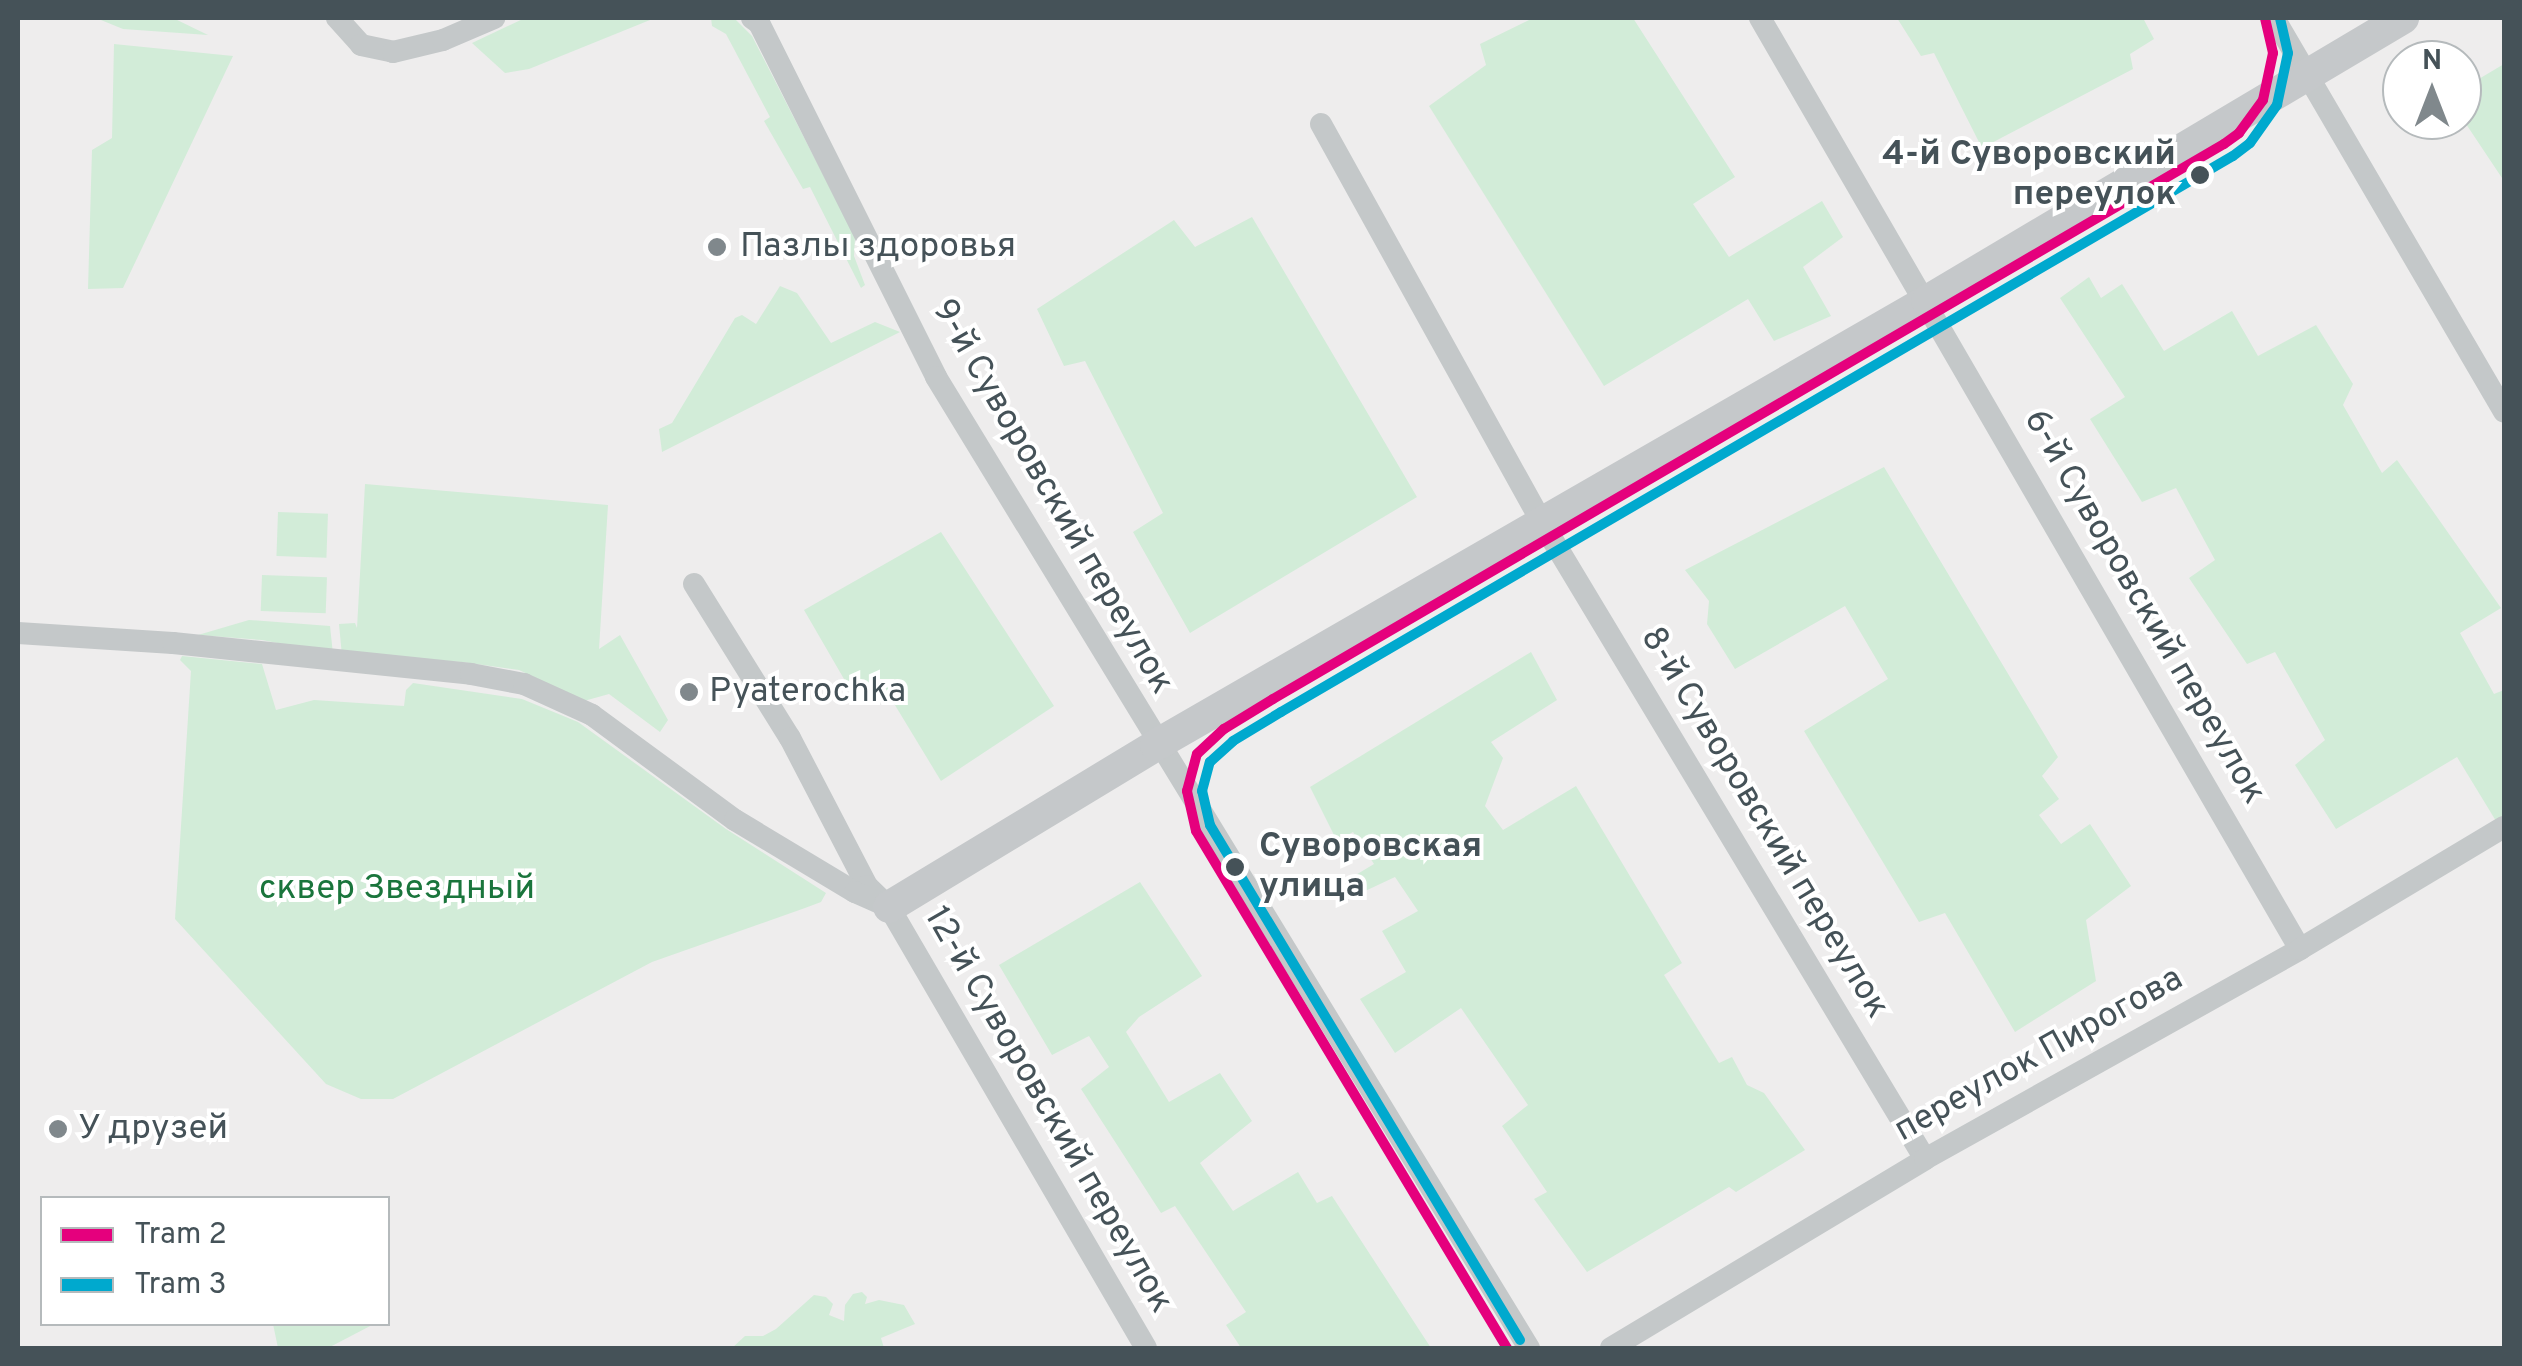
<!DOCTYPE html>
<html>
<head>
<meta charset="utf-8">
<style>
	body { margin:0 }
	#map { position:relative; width:2522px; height:1366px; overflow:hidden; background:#eeeded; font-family:Overpass,sans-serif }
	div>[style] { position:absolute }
	.green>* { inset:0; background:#d2ecd8; transform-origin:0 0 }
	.street>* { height:22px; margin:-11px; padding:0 11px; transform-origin:11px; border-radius:11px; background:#c4c8c9 }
	.secondary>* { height:32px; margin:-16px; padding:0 16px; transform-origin:16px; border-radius:16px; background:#c5c8ca }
	.tram-1>* { height:10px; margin:-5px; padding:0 5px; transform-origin:5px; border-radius:5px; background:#e5007d }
	.tram-2>* { height:10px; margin:-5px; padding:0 5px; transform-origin:5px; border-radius:5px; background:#00a9ce }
	.dots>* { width:28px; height:28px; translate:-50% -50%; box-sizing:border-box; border:5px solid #fff; border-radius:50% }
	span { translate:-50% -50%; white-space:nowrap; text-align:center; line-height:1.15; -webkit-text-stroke:8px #fff; paint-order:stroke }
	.stop-label { font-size:35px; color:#455258; font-weight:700 }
	.right { translate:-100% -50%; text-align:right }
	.left { translate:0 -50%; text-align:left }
	.poi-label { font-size:35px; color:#455258 }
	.street-label { font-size:35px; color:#455258 }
	.park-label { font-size:35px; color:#1a753c }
	.frame { position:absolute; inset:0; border:20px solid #455258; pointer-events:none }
	.legend { position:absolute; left:40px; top:1196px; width:350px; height:130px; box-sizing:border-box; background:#fff; border:2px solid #b5babc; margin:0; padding:12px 18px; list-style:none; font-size:30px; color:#455258 }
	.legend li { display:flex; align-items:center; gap:20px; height:50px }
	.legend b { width:50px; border:2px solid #b5babc }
	.north { position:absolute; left:2382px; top:40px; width:100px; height:100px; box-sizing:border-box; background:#fff; border:2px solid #b5babc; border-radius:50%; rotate:0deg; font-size:28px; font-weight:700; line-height:40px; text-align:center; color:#455258 }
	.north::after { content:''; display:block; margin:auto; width:35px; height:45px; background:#80888c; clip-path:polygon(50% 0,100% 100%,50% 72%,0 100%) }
</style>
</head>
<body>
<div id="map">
	<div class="green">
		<div style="clip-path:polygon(96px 18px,173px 18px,208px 35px,123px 29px)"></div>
		<div style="clip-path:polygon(525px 18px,655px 18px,529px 69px,505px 73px,472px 43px)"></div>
		<div style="clip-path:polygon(711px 18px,734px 18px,752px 36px,855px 237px,854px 256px,865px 285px,861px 288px,810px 187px,803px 189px,764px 121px,770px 117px,726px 34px,712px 26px)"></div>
		<div style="clip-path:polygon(1533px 18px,1633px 18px,1735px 177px,1693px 204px,1729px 257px,1822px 201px,1843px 237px,1803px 267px,1831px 316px,1774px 341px,1748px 299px,1604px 386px,1429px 106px,1486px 65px,1480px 44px)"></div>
		<div style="clip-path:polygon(1897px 18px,2143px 18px,2154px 39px,2130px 54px,2133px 69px,1982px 148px,1934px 53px,1921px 56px)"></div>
		<div style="clip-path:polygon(114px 44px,233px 56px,123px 288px,88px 289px,92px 150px,112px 138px)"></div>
		<div style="clip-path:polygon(2504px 64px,2504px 181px,2462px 118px,2462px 89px)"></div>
		<div style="clip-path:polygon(1252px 217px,1417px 497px,1190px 633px,1133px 532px,1163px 513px,1085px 361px,1064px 366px,1037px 309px,1174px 220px,1195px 247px)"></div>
		<div style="clip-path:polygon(2089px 277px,2101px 298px,2122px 284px,2164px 351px,2232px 311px,2258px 356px,2316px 325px,2353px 384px,2343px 405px,2382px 473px,2397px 460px,2501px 608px,2460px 633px,2494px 694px,2504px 690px,2504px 815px,2496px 821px,2457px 757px,2336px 829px,2295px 765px,2325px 740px,2275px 652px,2247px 664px,2189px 578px,2215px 560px,2176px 488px,2142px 502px,2090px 419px,2125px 397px,2060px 298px)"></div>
		<div style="clip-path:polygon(780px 286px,797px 293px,831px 343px,875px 322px,900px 332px,662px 452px,659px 429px,672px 423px,735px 318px,742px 315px,756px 324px)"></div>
		<div style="clip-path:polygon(1884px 467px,2058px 757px,2042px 776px,2059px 799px,2039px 815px,2061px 844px,2090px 824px,2131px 886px,2086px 920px,2096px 981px,2015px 1032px,1945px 913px,1919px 922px,1804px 731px,1888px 679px,1845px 606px,1735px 669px,1707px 624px,1709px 601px,1685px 570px)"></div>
		<div style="clip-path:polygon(365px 484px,608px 505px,599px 649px,620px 635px,668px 720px,660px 732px,609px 694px,584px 701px,519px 670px,462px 662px,342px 656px,339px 624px,355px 623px,357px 628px)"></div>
		<div style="left:278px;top:512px;width:50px;height:44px;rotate:2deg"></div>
		<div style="clip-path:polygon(941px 532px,1054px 706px,941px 781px,884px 687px,855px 698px,804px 610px)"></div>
		<div style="left:262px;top:575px;width:65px;height:36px;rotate:2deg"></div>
		<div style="clip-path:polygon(249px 620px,330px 626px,333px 654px,262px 640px,198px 635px)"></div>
		<div style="clip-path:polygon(1531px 652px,1557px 700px,1491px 742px,1503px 758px,1485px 806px,1503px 830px,1576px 786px,1682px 963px,1664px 975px,1719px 1063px,1732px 1057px,1747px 1085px,1764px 1093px,1805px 1150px,1736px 1192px,1729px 1187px,1587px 1272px,1534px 1199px,1547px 1192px,1502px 1126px,1528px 1105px,1461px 1008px,1395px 1053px,1360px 999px,1406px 972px,1382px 931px,1418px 911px,1395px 877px,1363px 892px,1354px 876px,1374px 864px,1353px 832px,1337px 841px,1310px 787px)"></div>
		<div style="clip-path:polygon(182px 656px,262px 664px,276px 710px,314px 700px,404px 706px,406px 690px,413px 683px,522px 699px,578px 722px,726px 829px,826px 893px,821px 902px,805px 908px,652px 962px,393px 1099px,361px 1099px,326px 1084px,175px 919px,191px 671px,180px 660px)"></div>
		<div style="clip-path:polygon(1140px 882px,1202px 976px,1139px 1017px,1126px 1032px,1169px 1102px,1220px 1073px,1252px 1121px,1200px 1163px,1233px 1211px,1298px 1172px,1317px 1203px,1332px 1196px,1431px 1348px,1241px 1348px,1226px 1325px,1246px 1312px,1175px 1206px,1161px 1213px,1081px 1089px,1109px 1067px,1089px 1036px,1052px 1055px,999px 965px)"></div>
		<div style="clip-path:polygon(862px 1292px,867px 1297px,865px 1304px,879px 1300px,904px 1305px,915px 1324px,881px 1338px,884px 1348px,732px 1348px,745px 1336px,763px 1336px,776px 1329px,814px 1295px,826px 1297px,833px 1304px,829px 1315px,844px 1321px,845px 1305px,853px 1294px)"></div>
		<div style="clip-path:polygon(273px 1324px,374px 1324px,328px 1348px,278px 1348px)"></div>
	</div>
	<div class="street">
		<div style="left:337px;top:18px;width:36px;rotate:48deg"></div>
		<div style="left:361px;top:45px;width:33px;rotate:12deg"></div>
		<div style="left:393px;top:52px;width:51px;rotate:-13.5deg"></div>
		<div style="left:443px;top:40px;width:56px;rotate:-23.3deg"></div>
		<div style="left:752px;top:18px;width:9px;rotate:36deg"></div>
		<div style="left:759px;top:23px;width:396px;rotate:63.4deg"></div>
		<div style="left:936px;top:377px;width:1138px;rotate:58.59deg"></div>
		<div style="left:1760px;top:18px;width:1076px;rotate:59.89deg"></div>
		<div style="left:2274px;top:18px;width:456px;rotate:59.7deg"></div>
		<div style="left:1321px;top:124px;width:457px;rotate:61deg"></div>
		<div style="left:1543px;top:524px;width:741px;rotate:58.97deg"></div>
		<div style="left:694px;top:584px;width:181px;rotate:58.1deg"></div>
		<div style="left:790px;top:738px;width:167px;rotate:62.5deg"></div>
		<div style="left:867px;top:886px;width:30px;rotate:44deg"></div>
		<div style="left:889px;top:907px;width:510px;rotate:59.77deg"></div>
		<div style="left:18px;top:633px;width:155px;rotate:3.7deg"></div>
		<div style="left:173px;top:643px;width:300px;rotate:5.9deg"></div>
		<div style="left:471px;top:674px;width:54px;rotate:10.7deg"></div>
		<div style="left:524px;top:684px;width:75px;rotate:24.5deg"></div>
		<div style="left:592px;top:715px;width:177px;rotate:36.3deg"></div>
		<div style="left:735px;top:820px;width:140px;rotate:31deg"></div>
		<div style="left:855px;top:892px;width:37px;rotate:24deg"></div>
		<div style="left:1611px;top:1348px;width:366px;rotate:-31deg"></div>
		<div style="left:1925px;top:1159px;width:430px;rotate:-29.2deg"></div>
		<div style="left:2300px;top:949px;width:238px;rotate:-30.9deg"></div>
	</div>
	<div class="secondary">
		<div style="left:889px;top:907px;width:312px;rotate:-31.2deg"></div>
		<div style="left:1156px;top:745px;width:890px;rotate:-29.94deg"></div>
		<div style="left:1927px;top:301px;width:554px;rotate:-30.73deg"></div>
	</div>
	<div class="tram-1">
		<div style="left:1507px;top:1348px;width:603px;rotate:-121.03deg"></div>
		<div style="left:1196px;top:831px;width:41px;rotate:-102.7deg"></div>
		<div style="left:1187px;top:791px;width:38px;rotate:-75deg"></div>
		<div style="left:1197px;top:754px;width:37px;rotate:-43deg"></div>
		<div style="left:1224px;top:729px;width:57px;rotate:-31.5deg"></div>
		<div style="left:1273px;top:699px;width:1101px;rotate:-30.27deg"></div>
		<div style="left:2224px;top:144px;width:19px;rotate:-36deg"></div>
		<div style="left:2239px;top:133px;width:41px;rotate:-54deg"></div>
		<div style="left:2263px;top:100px;width:48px;rotate:-78deg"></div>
		<div style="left:2273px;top:53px;width:36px;rotate:-103deg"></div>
	</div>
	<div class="tram-2">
		<div style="left:1520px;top:1340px;width:601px;rotate:-121.05deg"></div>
		<div style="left:1210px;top:825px;width:35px;rotate:-103deg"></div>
		<div style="left:1202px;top:791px;width:30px;rotate:-75deg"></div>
		<div style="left:1210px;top:762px;width:31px;rotate:-42deg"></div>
		<div style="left:1233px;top:741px;width:56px;rotate:-31.1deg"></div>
		<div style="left:1281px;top:712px;width:1102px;rotate:-30.29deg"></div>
		<div style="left:2233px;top:156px;width:21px;rotate:-37deg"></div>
		<div style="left:2250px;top:143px;width:47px;rotate:-54.6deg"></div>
		<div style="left:2277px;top:105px;width:53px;rotate:-78.1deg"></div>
		<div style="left:2288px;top:53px;width:36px;rotate:-103deg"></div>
	</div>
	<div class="dots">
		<div style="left:2200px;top:175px;background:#455258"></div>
		<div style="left:717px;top:247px;background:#80888c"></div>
		<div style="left:689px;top:692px;background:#80888c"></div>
		<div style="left:1235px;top:867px;background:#455258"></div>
		<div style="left:58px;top:1129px;background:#80888c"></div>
	</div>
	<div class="stop-label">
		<span class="right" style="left:2176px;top:175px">4-й Суворовский<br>переулок</span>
		<span class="left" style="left:1259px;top:867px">Суворовская<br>улица</span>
	</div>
	<div class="poi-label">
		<span class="left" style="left:740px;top:247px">Пазлы здоровья</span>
		<span class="left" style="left:709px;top:692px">Pyaterochka</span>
		<span class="left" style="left:78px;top:1129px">У друзей</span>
	</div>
	<div class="street-label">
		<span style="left:1052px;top:497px;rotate:60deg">9-й Суворовский переулок</span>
		<span style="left:2144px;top:607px;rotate:60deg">6-й Суворовский переулок</span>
		<span style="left:1764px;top:823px;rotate:59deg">8-й Суворовский переулок</span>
		<span style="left:2039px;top:1055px;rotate:-29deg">переулок Пирогова</span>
		<span style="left:1048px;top:1110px;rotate:60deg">12-й Суворовский переулок</span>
	</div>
	<div class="park-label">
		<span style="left:397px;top:889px">сквер Звездный</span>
	</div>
	<div class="frame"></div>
	<ul class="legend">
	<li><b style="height:12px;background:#e5007d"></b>Tram 2</li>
	<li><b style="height:12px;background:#00a9ce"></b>Tram 3</li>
	</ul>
	<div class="north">N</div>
</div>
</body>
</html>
